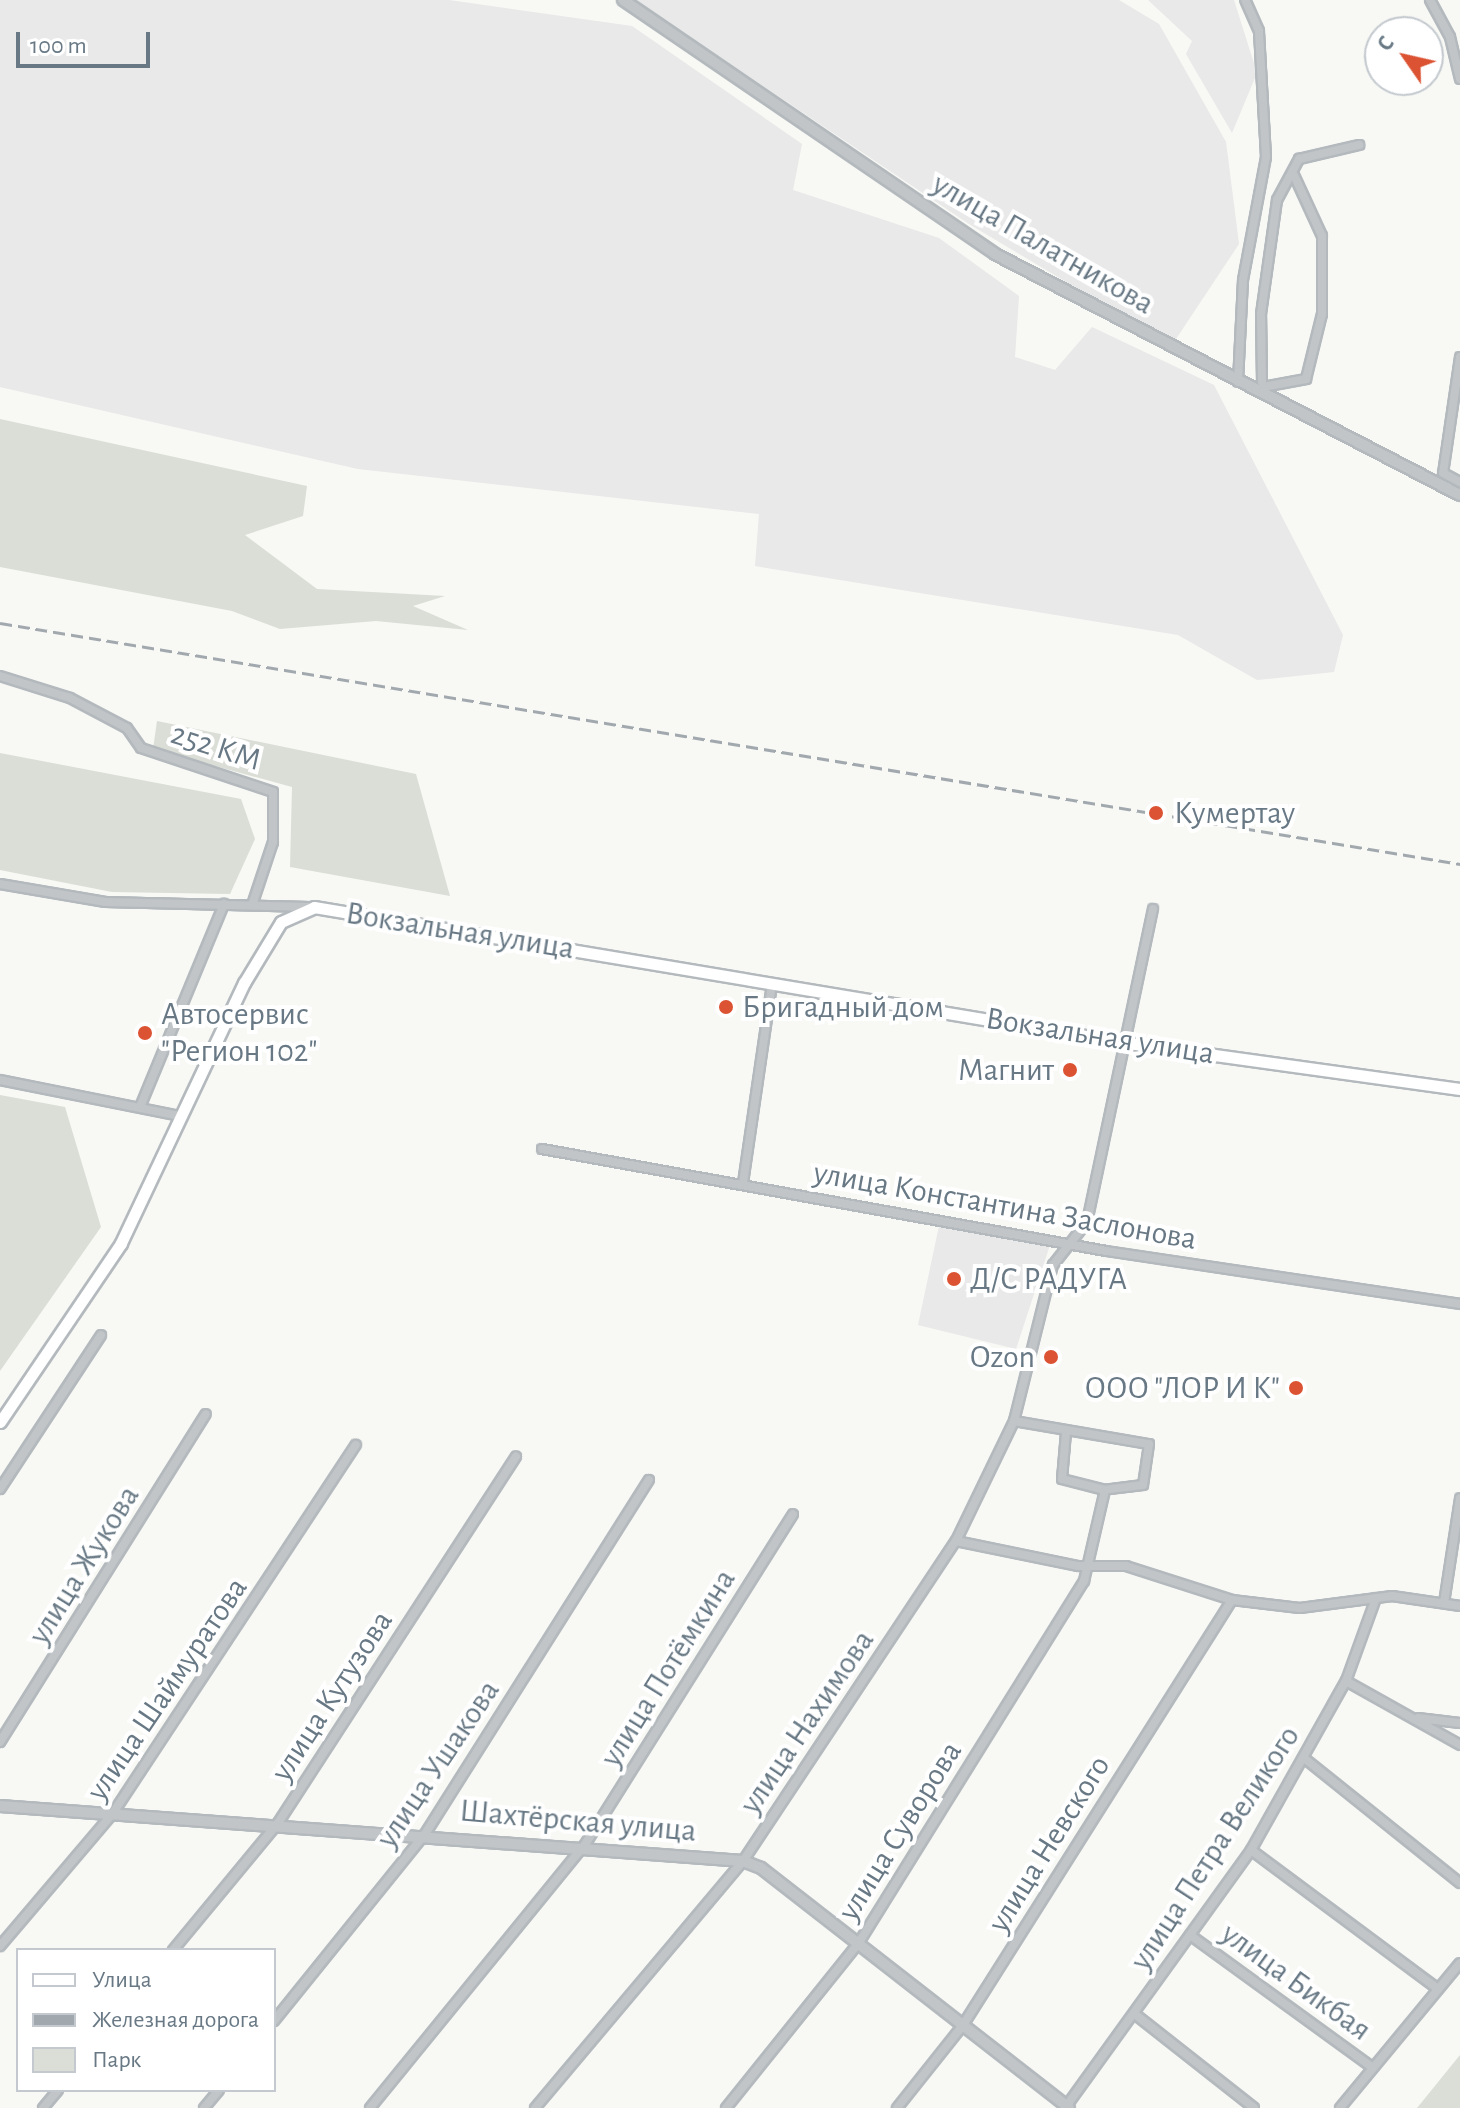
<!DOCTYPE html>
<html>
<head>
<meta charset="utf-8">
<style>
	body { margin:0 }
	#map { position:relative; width:1460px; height:2108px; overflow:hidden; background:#f8f8f5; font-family:"Alegreya Sans",sans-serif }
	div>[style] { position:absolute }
	.built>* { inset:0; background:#e8e9e8 }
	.green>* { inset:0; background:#daded6 }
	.roads { filter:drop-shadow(2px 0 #b3b9bd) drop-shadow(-2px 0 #b3b9bd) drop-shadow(0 2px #b3b9bd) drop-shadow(0 -2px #b3b9bd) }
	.minor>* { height:8px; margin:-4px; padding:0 4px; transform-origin:4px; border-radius:4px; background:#c1c5c8 }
	.tertiary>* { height:10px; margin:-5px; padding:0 5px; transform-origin:5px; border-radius:5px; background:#c1c5c8 }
	.secondary>* { height:11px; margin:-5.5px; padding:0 5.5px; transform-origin:5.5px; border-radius:5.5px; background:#fff }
	.rail>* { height:3px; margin-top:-1.5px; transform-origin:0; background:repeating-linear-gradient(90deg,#a2a9ae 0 12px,transparent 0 18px) }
	.dots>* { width:22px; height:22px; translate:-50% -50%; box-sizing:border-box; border:4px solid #fff; border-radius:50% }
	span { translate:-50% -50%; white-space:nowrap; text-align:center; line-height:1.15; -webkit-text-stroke:8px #fff; paint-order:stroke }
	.street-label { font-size:32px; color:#687985 }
	.poi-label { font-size:32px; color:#687985 }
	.left { translate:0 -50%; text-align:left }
	.right { translate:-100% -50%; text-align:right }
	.legend { position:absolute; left:16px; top:1948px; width:260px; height:144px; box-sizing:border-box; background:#fff; border:2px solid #c3c9ce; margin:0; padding:10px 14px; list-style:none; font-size:24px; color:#687985 }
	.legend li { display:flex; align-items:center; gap:16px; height:40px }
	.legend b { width:40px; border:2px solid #c3c9ce }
	.north { position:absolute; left:1364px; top:16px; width:80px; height:80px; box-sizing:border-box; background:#fff; border:2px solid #c3c9ce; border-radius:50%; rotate:304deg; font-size:22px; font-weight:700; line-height:32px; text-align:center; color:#687985 }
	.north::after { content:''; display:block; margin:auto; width:28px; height:36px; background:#db5332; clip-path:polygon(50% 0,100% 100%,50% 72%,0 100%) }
	.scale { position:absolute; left:16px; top:32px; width:134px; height:36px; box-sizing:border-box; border:4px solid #687985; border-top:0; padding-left:10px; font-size:24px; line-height:28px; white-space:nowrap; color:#687985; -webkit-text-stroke:6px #fff; paint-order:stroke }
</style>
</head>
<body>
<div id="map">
	<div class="built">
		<div style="clip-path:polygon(0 0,449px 0,632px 26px,802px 144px,793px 190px,939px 238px,1019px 296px,1015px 357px,1055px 370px,1092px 327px,1214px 385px,1343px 635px,1334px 672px,1257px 680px,1178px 635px,755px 566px,759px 514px,358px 469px,0 387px)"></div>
		<div style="clip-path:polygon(635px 0,1119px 0,1159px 24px,1226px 142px,1239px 244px,1172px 345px,969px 224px)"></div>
		<div style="clip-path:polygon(1148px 0,1234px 0,1257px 73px,1232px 133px,1186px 54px,1192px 41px)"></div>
		<div style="clip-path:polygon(939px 1226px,1050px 1245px,1016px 1349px,918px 1325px)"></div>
	</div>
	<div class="green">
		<div style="clip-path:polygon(0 419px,307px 486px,303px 516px,245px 535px,317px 589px,445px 596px,413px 606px,468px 630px,376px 621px,280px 629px,232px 611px,0 567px)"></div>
		<div style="clip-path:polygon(157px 721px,416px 774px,450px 896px,290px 867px,292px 787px,153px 749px)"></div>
		<div style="clip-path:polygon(0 753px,241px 799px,255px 839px,230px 894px,112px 892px,0 870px)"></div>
		<div style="clip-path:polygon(0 1095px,65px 1107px,101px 1227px,0 1371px)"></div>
		<div style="clip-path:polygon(1460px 2055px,1460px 2108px,1417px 2108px)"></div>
	</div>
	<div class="roads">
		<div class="minor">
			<div style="left:1430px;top:0;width:42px;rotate:61.6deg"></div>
			<div style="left:1450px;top:37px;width:43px;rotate:76.6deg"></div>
			<div style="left:1460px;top:357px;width:117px;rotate:98.3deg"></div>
			<div style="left:1443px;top:473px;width:19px;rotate:28deg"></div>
			<div style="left:1238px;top:382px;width:102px;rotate:-87.2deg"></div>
			<div style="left:1243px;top:280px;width:125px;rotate:-79.4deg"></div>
			<div style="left:1266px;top:157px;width:126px;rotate:-93.2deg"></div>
			<div style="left:1259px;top:31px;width:34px;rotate:-114deg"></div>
			<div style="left:1262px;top:382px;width:68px;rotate:-90.8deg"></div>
			<div style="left:1261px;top:314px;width:115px;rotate:-82deg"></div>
			<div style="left:1277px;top:200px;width:47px;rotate:-61.8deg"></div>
			<div style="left:1299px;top:159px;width:62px;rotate:-13.1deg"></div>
			<div style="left:1263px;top:387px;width:44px;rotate:-10.5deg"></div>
			<div style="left:1306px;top:379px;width:67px;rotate:-76.2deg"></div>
			<div style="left:1322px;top:314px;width:78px;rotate:-90deg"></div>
			<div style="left:1322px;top:236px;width:67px;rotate:-114.7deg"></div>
			<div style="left:0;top:676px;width:73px;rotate:17.4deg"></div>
			<div style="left:70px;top:698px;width:64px;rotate:27.8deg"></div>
			<div style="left:127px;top:728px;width:24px;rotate:55deg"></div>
			<div style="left:141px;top:748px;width:139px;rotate:18.4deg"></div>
			<div style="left:273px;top:792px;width:50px;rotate:90deg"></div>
			<div style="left:273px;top:842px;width:66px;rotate:108.4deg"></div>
			<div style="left:0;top:884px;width:107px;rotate:9.7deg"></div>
			<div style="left:105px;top:902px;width:205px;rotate:1.4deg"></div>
			<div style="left:0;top:1080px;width:184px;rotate:11.3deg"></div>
			<div style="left:140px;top:1107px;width:220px;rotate:-67.5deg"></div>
			<div style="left:542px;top:1149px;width:573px;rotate:10.25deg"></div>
			<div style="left:1106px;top:1251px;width:358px;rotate:8.5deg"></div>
			<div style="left:743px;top:1183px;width:202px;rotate:-81.7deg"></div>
			<div style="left:1014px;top:1421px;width:137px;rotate:9.7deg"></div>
			<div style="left:1149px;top:1444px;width:41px;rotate:98.3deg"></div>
			<div style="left:1143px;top:1485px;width:38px;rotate:173deg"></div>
			<div style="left:1105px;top:1490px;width:44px;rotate:-165.7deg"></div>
			<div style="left:1062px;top:1479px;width:47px;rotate:-85.1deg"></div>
			<div style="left:0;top:1489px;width:184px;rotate:-56.7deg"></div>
			<div style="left:956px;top:1541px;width:125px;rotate:11.6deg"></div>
			<div style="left:1078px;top:1566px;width:48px"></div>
			<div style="left:1126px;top:1566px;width:111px;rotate:17.8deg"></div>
			<div style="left:1232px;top:1600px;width:68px;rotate:6.7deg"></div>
			<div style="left:1300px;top:1608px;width:93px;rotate:-7.4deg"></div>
			<div style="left:1392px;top:1596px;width:69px;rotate:8.4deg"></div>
			<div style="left:1444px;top:1603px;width:106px;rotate:-81.3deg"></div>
			<div style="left:1346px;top:1681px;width:131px;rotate:29.3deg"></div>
			<div style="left:1418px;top:1718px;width:42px;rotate:6.8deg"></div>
			<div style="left:0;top:1742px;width:387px;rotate:-57.9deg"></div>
			<div style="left:1304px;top:1758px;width:200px;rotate:38.7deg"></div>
			<div style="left:1251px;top:1850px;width:233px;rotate:36.6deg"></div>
			<div style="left:1190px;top:1935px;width:226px;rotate:36deg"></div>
			<div style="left:0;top:1946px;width:175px;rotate:-49.6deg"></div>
			<div style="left:113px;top:1813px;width:441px;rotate:-56.6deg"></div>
			<div style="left:173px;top:1950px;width:165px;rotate:-50.4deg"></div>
			<div style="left:278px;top:1823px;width:437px;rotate:-57deg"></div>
			<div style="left:1136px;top:2015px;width:150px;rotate:38.2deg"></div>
			<div style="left:274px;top:2021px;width:240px;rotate:-51.1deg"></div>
			<div style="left:425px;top:1834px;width:419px;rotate:-57.7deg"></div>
			<div style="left:43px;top:2108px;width:23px;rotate:-50deg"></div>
			<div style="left:204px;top:2108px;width:23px;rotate:-50deg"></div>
			<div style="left:370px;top:2108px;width:338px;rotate:-50.8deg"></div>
			<div style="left:584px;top:1846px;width:392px;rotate:-57.8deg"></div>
			<div style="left:535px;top:2108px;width:323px;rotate:-49.9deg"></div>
			<div style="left:743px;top:1861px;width:384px;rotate:-56.4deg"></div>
			<div style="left:956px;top:1541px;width:133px;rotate:-64.2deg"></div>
			<div style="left:1014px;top:1421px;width:161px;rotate:-76deg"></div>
			<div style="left:1053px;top:1265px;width:55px;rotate:-51.7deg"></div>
			<div style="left:1087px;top:1222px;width:320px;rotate:-78.1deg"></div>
			<div style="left:726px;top:2108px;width:211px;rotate:-51.2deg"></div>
			<div style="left:858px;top:1944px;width:428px;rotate:-58.1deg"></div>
			<div style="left:1084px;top:1581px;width:93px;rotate:-77deg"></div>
			<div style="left:897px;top:2108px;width:106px;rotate:-51.5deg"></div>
			<div style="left:963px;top:2025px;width:503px;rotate:-57.67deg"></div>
			<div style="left:1065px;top:2108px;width:318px;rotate:-54.2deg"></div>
			<div style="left:1251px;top:1850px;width:194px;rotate:-60.7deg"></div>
			<div style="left:1346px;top:1681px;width:88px;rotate:-70.1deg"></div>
			<div style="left:1340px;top:2108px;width:188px;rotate:-50.4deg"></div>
		</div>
		<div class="tertiary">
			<div style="left:623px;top:0;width:450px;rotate:34.3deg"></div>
			<div style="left:995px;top:254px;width:524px;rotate:27.4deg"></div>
			<div style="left:0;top:1806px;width:745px;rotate:4.23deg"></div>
			<div style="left:743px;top:1861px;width:19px;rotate:21deg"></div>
			<div style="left:761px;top:1868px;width:390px;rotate:37.9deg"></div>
		</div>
		<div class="secondary">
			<div style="left:0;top:1422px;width:216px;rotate:-55.9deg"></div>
			<div style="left:121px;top:1243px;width:288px;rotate:-64.7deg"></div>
			<div style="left:244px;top:983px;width:71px;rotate:-58.8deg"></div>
			<div style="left:281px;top:922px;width:36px;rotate:-24deg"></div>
			<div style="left:314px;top:907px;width:818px;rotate:9.5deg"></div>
			<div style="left:1121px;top:1042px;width:342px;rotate:7.9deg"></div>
		</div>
	</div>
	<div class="rail">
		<div style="left:0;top:623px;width:1480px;rotate:9.37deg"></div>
	</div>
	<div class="dots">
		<div style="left:1156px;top:813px;background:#db5332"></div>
		<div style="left:726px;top:1007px;background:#db5332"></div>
		<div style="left:145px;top:1033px;background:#db5332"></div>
		<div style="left:1070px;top:1070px;background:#db5332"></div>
		<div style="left:954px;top:1279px;background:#db5332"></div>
		<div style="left:1051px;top:1357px;background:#db5332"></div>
		<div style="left:1296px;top:1388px;background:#db5332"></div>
	</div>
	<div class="street-label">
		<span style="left:1043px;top:244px;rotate:30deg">улица Палатникова</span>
		<span style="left:216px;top:747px;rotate:18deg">252 КМ</span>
		<span style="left:460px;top:931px;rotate:9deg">Вокзальная улица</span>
		<span style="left:1100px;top:1036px;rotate:9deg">Вокзальная улица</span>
		<span style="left:1005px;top:1206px;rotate:10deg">улица Константина Заслонова</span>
		<span style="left:84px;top:1565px;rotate:-58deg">улица Жукова</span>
		<span style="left:668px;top:1668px;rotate:-58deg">улица Потёмкина</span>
		<span style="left:167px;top:1689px;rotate:-56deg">улица Шаймуратова</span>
		<span style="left:332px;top:1696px;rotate:-57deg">улица Кутузова</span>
		<span style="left:807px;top:1722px;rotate:-56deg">улица Нахимова</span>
		<span style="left:438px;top:1764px;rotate:-56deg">улица Ушакова</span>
		<span style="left:578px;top:1821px;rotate:5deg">Шахтёрская улица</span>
		<span style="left:900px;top:1831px;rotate:-58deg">улица Суворова</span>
		<span style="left:1049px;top:1844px;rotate:-58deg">улица Невского</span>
		<span style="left:1215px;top:1848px;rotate:-57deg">улица Петра Великого</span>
		<span style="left:1296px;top:1982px;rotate:36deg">улица Бикбая</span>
	</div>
	<div class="poi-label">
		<span class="left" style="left:1174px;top:813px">Кумертау</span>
		<span class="left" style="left:742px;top:1007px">Бригадный дом</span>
		<span class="left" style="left:161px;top:1033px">Автосервис<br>"Регион 102"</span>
		<span class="right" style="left:1054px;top:1070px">Магнит</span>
		<span class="left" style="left:970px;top:1279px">Д/С РАДУГА</span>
		<span class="right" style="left:1035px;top:1357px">Ozon</span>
		<span class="right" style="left:1280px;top:1388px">ООО "ЛОР И К"</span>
	</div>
	<ul class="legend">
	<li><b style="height:10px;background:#fff"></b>Улица</li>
	<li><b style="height:10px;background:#a2a9ae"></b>Железная дорога</li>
	<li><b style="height:22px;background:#daded6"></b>Парк</li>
	</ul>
	<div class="north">С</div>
	<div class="scale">100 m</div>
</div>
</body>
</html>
